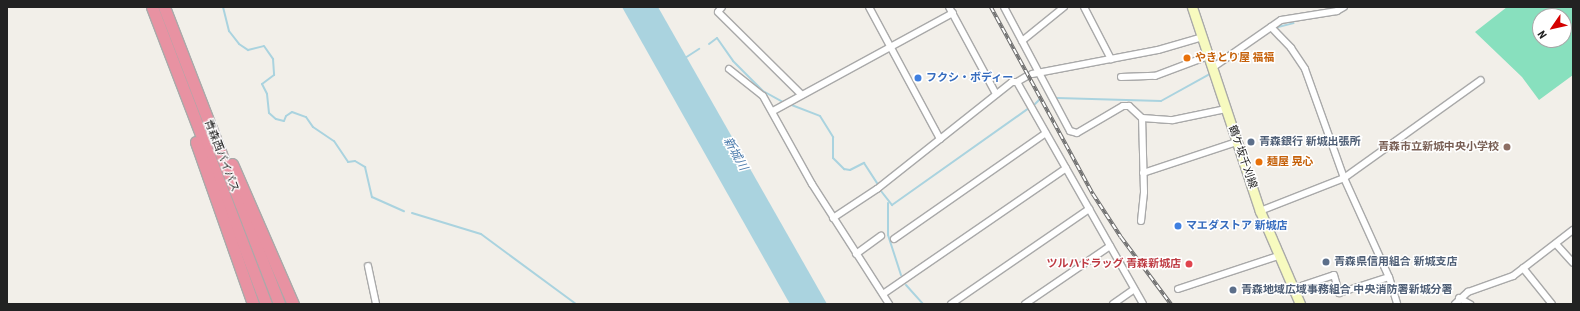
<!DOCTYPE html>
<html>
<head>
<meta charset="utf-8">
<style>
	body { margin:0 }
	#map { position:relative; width:1580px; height:311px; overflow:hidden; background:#f2efe9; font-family:"Roboto Condensed","Noto Sans JP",sans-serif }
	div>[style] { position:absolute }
	.pitch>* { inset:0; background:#88e0be }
	.water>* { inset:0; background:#aad3df }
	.stream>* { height:2px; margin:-1px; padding:0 1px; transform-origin:1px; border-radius:1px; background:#aad3df }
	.roads { filter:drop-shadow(1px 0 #a9a9a9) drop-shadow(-1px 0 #a9a9a9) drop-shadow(0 1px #a9a9a9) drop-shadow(0 -1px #a9a9a9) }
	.street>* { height:6px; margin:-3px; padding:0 3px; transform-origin:3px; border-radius:3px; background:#fff }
	.secondary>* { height:9px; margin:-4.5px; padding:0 4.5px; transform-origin:4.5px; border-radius:4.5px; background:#f7fabf }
	.highway>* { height:11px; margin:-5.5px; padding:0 5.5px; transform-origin:5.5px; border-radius:5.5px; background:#e892a2 }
	.rail>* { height:3.5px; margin-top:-1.75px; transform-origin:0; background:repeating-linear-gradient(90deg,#fff 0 6px,#707070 0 12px); box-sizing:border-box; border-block:1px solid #707070 }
	.dots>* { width:11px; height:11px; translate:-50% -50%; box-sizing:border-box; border:2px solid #fff; border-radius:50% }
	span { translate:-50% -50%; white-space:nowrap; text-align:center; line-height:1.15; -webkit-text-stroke:3px #fff; paint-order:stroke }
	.food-label { font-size:11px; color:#c56008; font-weight:700 }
	.left { translate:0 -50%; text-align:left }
	.shop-label { font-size:11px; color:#366cbe; font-weight:700 }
	.service-label { font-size:11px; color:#4e5e75; font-weight:700 }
	.education-label { font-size:11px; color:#785e54; font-weight:700 }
	.right { translate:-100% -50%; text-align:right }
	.street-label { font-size:11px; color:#222 }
	.health-label { font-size:11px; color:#be3a42; font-weight:700 }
	.water-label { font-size:12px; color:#4a7aab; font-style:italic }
	.frame { position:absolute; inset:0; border:8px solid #222; pointer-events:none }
	.north { position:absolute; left:1532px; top:8px; width:40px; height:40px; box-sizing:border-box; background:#fff; border:1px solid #a7a7a7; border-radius:50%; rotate:236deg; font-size:11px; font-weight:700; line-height:16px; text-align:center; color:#222 }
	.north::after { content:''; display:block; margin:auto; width:14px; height:18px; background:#d40000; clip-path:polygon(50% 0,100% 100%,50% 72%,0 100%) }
</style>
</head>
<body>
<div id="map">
	<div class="pitch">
		<div style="clip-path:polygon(evenodd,1507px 7px,1573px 7px,1573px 75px,1539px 100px,1522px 77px,1475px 32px,1507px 7px,1540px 16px,1564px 16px,1564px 40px,1540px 40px,1540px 16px)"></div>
	</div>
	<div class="water">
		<div style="clip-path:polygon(622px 7px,658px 7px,827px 304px,790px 304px,787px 299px)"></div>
	</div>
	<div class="stream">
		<div style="left:223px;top:7px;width:25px;rotate:76deg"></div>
		<div style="left:229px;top:31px;width:16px;rotate:52deg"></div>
		<div style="left:239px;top:44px;width:11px;rotate:34deg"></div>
		<div style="left:248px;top:50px;width:16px;rotate:-14deg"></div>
		<div style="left:264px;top:46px;width:16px;rotate:55deg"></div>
		<div style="left:273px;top:59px;width:16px;rotate:86deg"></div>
		<div style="left:274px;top:75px;width:15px;rotate:143deg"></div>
		<div style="left:262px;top:84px;width:11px;rotate:63deg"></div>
		<div style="left:267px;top:94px;width:19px;rotate:84deg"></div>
		<div style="left:269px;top:113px;width:9px;rotate:41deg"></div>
		<div style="left:276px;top:119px;width:8px;rotate:14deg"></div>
		<div style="left:284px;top:121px;width:5px;rotate:-68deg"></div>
		<div style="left:286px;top:116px;width:7px;rotate:-34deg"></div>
		<div style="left:292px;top:112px;width:15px;rotate:20deg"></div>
		<div style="left:306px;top:117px;width:12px;rotate:55deg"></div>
		<div style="left:313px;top:127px;width:25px;rotate:34deg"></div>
		<div style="left:334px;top:141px;width:25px;rotate:56deg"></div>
		<div style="left:348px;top:162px;width:7px;rotate:-8deg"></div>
		<div style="left:355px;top:161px;width:12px;rotate:31deg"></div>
		<div style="left:365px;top:167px;width:31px;rotate:77deg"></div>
		<div style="left:372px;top:197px;width:35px;rotate:24deg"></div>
		<div style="left:1278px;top:27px;width:16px;rotate:-14deg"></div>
		<div style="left:709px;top:44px;width:10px;rotate:-37deg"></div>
		<div style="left:717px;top:38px;width:28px;rotate:55deg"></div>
		<div style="left:733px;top:61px;width:42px;rotate:45deg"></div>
		<div style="left:763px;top:91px;width:25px;rotate:29deg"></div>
		<div style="left:685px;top:58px;width:17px;rotate:-33deg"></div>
		<div style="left:1057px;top:98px;width:104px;rotate:1.7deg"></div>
		<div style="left:1161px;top:101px;width:54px;rotate:-29deg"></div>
		<div style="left:789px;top:104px;width:33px;rotate:21deg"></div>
		<div style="left:820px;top:116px;width:25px;rotate:58deg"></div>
		<div style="left:833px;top:137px;width:21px;rotate:90deg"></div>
		<div style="left:833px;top:158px;width:16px;rotate:45deg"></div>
		<div style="left:844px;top:169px;width:6px;rotate:9deg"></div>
		<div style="left:850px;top:170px;width:16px;rotate:-27deg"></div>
		<div style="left:864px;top:163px;width:24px;rotate:57deg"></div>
		<div style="left:1035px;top:104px;width:6px;rotate:-45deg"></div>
		<div style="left:881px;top:191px;width:18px;rotate:52deg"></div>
		<div style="left:892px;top:205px;width:168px;rotate:-35.3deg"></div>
		<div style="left:888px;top:203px;width:32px;rotate:90deg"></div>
		<div style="left:888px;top:235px;width:42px;rotate:72deg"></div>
		<div style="left:412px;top:213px;width:72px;rotate:16.9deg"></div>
		<div style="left:481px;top:234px;width:118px;rotate:36.4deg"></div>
		<div style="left:906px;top:285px;width:25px;rotate:48deg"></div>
	</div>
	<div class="roads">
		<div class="street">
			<div style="left:722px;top:7px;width:6px;rotate:129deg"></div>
			<div style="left:718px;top:12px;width:118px;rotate:44.7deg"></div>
			<div style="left:869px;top:7px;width:150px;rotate:61.7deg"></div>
			<div style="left:949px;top:7px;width:99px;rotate:61.6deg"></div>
			<div style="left:1004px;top:7px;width:140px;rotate:62deg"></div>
			<div style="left:1070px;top:131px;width:7px;rotate:16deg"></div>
			<div style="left:1077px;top:133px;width:53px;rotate:-30.4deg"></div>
			<div style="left:1123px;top:106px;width:6px"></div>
			<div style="left:1129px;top:106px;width:18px;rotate:43deg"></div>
			<div style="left:1142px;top:118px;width:31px;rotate:4deg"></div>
			<div style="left:1173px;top:120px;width:54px;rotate:-11.7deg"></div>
			<div style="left:1084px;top:7px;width:59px;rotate:62.6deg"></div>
			<div style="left:1271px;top:27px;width:29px;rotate:46deg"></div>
			<div style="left:1291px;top:48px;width:25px;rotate:56deg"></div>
			<div style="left:1305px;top:69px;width:116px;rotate:70.3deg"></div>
			<div style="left:1344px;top:178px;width:109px;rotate:65.6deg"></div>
			<div style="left:1389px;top:277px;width:28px;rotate:73deg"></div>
			<div style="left:1022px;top:41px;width:54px;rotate:-39deg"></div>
			<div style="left:1212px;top:68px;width:84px;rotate:-34.8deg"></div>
			<div style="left:1281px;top:20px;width:57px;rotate:-9.1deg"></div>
			<div style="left:1337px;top:11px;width:8px;rotate:-30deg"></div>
			<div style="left:729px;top:69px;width:43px;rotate:38.5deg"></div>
			<div style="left:763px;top:96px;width:101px;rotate:60.9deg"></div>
			<div style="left:812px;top:184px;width:143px;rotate:57.3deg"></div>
			<div style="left:1032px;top:74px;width:128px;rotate:-10.8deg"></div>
			<div style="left:1158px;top:50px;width:47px;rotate:-16.1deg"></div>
			<div style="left:1121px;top:77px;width:34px;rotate:-2deg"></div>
			<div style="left:1155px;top:76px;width:57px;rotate:-20.7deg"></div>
			<div style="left:1017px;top:82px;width:12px;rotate:-31deg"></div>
			<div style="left:773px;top:111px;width:205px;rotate:-28.6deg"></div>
			<div style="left:1143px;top:173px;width:99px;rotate:-18.3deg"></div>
			<div style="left:1260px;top:211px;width:90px;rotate:-21.4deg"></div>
			<div style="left:1344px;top:178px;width:168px;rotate:-35.6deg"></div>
			<div style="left:833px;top:218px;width:53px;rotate:-33.4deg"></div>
			<div style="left:877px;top:189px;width:172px;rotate:-38.4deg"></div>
			<div style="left:1012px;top:82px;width:5px"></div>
			<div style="left:1017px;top:82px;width:255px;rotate:60.4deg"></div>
			<div style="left:1141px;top:221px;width:29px;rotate:-84deg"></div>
			<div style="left:1144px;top:192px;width:74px;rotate:-91.5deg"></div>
			<div style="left:894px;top:239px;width:185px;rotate:-34.9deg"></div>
			<div style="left:1556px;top:244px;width:25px;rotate:48deg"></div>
			<div style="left:856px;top:254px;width:31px;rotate:-36deg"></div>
			<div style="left:368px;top:266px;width:39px;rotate:78deg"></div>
			<div style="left:1523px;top:268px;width:46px;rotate:51.1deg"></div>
			<div style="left:1178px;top:289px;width:105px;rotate:-18.3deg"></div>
			<div style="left:1292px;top:289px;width:44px;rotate:-18.4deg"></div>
			<div style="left:1334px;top:275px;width:19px;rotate:74deg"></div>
			<div style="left:1339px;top:293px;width:52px;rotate:-17.7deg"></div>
			<div style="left:883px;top:294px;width:222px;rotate:-34.5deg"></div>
			<div style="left:1459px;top:298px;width:13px;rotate:29deg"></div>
			<div style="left:951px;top:304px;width:168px;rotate:-34.5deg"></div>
			<div style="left:1025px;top:304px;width:103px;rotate:-34.3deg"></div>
			<div style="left:1113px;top:304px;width:24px;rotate:-35deg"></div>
			<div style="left:1455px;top:304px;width:18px;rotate:-43deg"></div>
			<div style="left:1468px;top:292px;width:48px;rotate:-19.6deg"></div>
			<div style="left:1513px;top:276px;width:76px;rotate:-37.5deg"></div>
		</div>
		<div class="secondary">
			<div style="left:1192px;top:7px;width:215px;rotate:71.6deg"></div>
			<div style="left:1260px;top:211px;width:101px;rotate:66.7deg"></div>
		</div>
		<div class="highway">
			<div style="left:152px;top:7px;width:318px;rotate:69deg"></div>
			<div style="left:164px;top:7px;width:318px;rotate:68.8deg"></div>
			<div style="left:196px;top:142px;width:172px;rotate:70.6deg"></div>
			<div style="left:232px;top:164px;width:153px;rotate:66.5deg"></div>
		</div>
	</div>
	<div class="rail">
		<div style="left:991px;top:7px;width:213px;rotate:61.4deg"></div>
		<div style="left:1093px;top:194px;width:51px;rotate:56.9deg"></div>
		<div style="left:1121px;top:237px;width:84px;rotate:53.3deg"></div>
	</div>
	<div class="dots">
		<div style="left:1187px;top:58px;background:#e8710a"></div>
		<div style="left:918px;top:78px;background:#3f7fe0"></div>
		<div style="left:1251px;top:142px;background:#5c6f8a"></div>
		<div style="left:1507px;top:147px;background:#8d6e63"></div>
		<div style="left:1259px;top:162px;background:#e8710a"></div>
		<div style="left:1178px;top:226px;background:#3f7fe0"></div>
		<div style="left:1326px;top:262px;background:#5c6f8a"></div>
		<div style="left:1189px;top:264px;background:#e0444e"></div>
		<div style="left:1233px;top:290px;background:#5c6f8a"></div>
	</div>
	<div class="food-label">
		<span class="left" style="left:1195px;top:58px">やきとり屋 福福</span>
		<span class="left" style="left:1267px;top:162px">麺屋 晃心</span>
	</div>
	<div class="shop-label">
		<span class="left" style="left:926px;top:78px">フクシ・ボディー</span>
		<span class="left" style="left:1186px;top:226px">マエダストア 新城店</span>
	</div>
	<div class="service-label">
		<span class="left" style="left:1259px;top:142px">青森銀行 新城出張所</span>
		<span class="left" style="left:1334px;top:262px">青森県信用組合 新城支店</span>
		<span class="left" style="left:1241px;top:290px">青森地域広域事務組合 中央消防署新城分署</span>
	</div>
	<div class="education-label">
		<span class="right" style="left:1499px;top:147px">青森市立新城中央小学校</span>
	</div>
	<div class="street-label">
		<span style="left:221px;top:156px;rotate:69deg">青森西バイパス</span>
		<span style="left:1242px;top:157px;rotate:71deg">鶴ケ坂千刈線</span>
	</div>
	<div class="health-label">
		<span class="right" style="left:1181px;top:264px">ツルハドラッグ 青森新城店</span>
	</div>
	<div class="water-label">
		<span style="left:735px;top:154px;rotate:61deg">新城川</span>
	</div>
	<div class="frame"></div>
	<div class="north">N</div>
</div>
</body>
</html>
